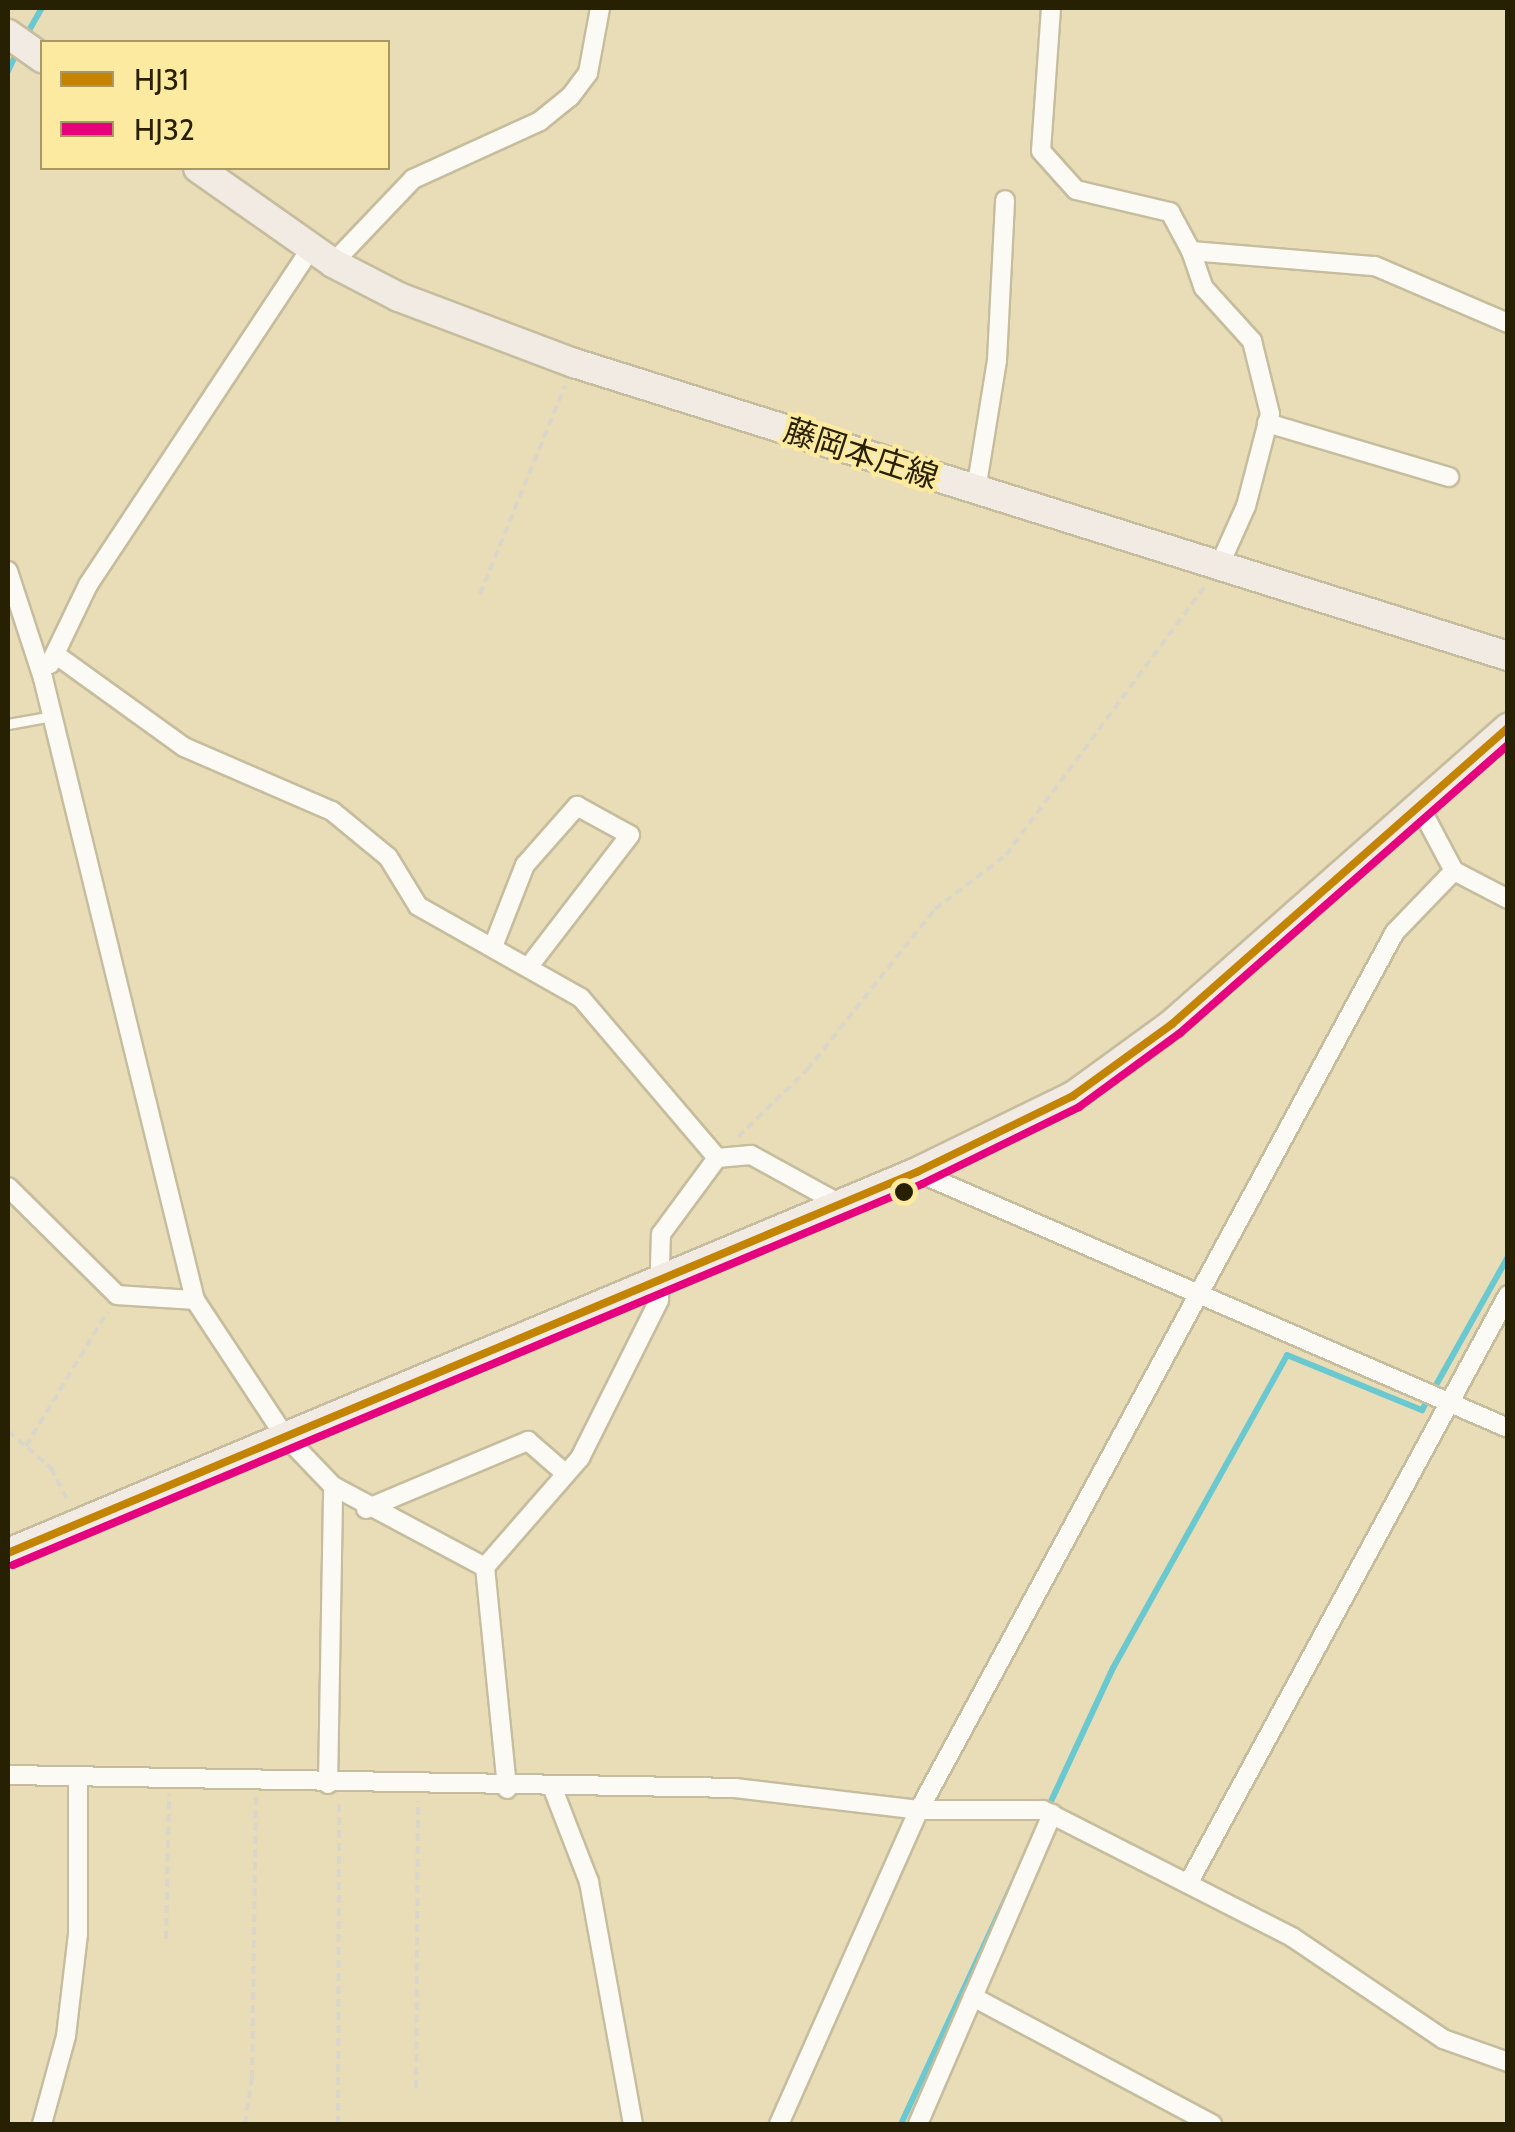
<!DOCTYPE html>
<html>
<head>
<meta charset="utf-8">
<style>
	body { margin:0 }
	#map { position:relative; width:1515px; height:2132px; overflow:hidden; background:#e8ddb6; font-family:Cabin,"Noto Sans JP",sans-serif }
	div>[style] { position:absolute }
	.stream>* { height:6px; margin:-3px; padding:0 3px; transform-origin:3px; border-radius:3px; background:#69c8d0 }
	.path>* { height:4px; margin-top:-2px; transform-origin:0; background:repeating-linear-gradient(90deg,#dad6ca 0 8px,transparent 0 13px) }
	.roads { filter:drop-shadow(2px 0 #c6bd9e) drop-shadow(-2px 0 #c6bd9e) drop-shadow(0 2px #c6bd9e) drop-shadow(0 -2px #c6bd9e) }
	.lane>* { height:9px; margin:-4.5px; padding:0 4.5px; transform-origin:4.5px; border-radius:4.5px; background:#fcfaf4 }
	.street>* { height:18px; margin:-9px; padding:0 9px; transform-origin:9px; border-radius:9px; background:#fcfaf4 }
	.primary>* { height:28px; margin:-14px; padding:0 14px; transform-origin:14px; border-radius:14px; background:#f2ebe4 }
	.bus-1>* { height:8px; margin:-4px; padding:0 4px; transform-origin:4px; border-radius:4px; background:#c38401 }
	.bus-2>* { height:8px; margin:-4px; padding:0 4px; transform-origin:4px; border-radius:4px; background:#e5007d }
	.dots>* { width:28px; height:28px; translate:-50% -50%; box-sizing:border-box; border:5px solid #fdeaa1; border-radius:50% }
	span { translate:-50% -50%; white-space:nowrap; text-align:center; line-height:1.15; -webkit-text-stroke:8px #fdeaa1; paint-order:stroke }
	.street-label { font-size:32px; color:#282003 }
	.frame { position:absolute; inset:0; border:10px solid #282003; pointer-events:none }
	.legend { position:absolute; left:40px; top:40px; width:350px; height:130px; box-sizing:border-box; background:#fdeaa1; border:2px solid #a89962; margin:0; padding:12px 18px; list-style:none; font-size:30px; color:#282003 }
	.legend li { display:flex; align-items:center; gap:20px; height:50px }
	.legend b { width:50px; border:2px solid #a89962 }
</style>
</head>
<body>
<div id="map">
	<div class="stream">
		<div style="left:24px;top:39px;width:36px;rotate:-60deg"></div>
		<div style="left:8px;top:71px;width:23px;rotate:-65deg"></div>
		<div style="left:901px;top:2124px;width:503px;rotate:-65.07deg"></div>
		<div style="left:1113px;top:1668px;width:358px;rotate:-60.9deg"></div>
		<div style="left:1287px;top:1355px;width:146px;rotate:22.2deg"></div>
		<div style="left:1422px;top:1410px;width:176px;rotate:-60.7deg"></div>
	</div>
	<div class="path">
		<div style="left:480px;top:594px;width:225px;rotate:-67.8deg"></div>
		<div style="left:738px;top:1137px;width:96px;rotate:-44.2deg"></div>
		<div style="left:807px;top:1070px;width:206px;rotate:-51.5deg"></div>
		<div style="left:935px;top:909px;width:89px;rotate:-37.3deg"></div>
		<div style="left:1006px;top:855px;width:335px;rotate:-53.5deg"></div>
		<div style="left:8px;top:1431px;width:57px;rotate:40.7deg"></div>
		<div style="left:51px;top:1468px;width:38px;rotate:63deg"></div>
		<div style="left:26px;top:1446px;width:157px;rotate:-58.8deg"></div>
		<div style="left:166px;top:1939px;width:145px;rotate:-88.8deg"></div>
		<div style="left:416px;top:2088px;width:287px;rotate:-89.6deg"></div>
		<div style="left:245px;top:2124px;width:47px;rotate:-81.3deg"></div>
		<div style="left:252px;top:2078px;width:282px;rotate:-89.2deg"></div>
		<div style="left:338px;top:2124px;width:325px;rotate:-89.8deg"></div>
	</div>
	<div class="roads">
		<div class="lane">
			<div style="left:8px;top:724px;width:46px;rotate:-10.1deg"></div>
		</div>
		<div class="street">
			<div style="left:1051px;top:8px;width:143px;rotate:94deg"></div>
			<div style="left:1041px;top:151px;width:52px;rotate:48.1deg"></div>
			<div style="left:1076px;top:190px;width:97px;rotate:13.2deg"></div>
			<div style="left:1170px;top:212px;width:44px;rotate:61.7deg"></div>
			<div style="left:1191px;top:251px;width:185px;rotate:4.7deg"></div>
			<div style="left:1375px;top:266px;width:145px;rotate:23.2deg"></div>
			<div style="left:1191px;top:251px;width:39px;rotate:71deg"></div>
			<div style="left:1204px;top:288px;width:72px;rotate:47.8deg"></div>
			<div style="left:1252px;top:341px;width:75px;rotate:76.1deg"></div>
			<div style="left:1270px;top:414px;width:95px;rotate:104.6deg"></div>
			<div style="left:1246px;top:506px;width:66px;rotate:114.2deg"></div>
			<div style="left:333px;top:263px;width:116px;rotate:-46.4deg"></div>
			<div style="left:413px;top:179px;width:140px;rotate:-24.5deg"></div>
			<div style="left:540px;top:121px;width:38px;rotate:-39deg"></div>
			<div style="left:570px;top:97px;width:30px;rotate:-53deg"></div>
			<div style="left:588px;top:73px;width:66px;rotate:-79.5deg"></div>
			<div style="left:1267px;top:423px;width:190px;rotate:16.5deg"></div>
			<div style="left:976px;top:490px;width:132px;rotate:-80.8deg"></div>
			<div style="left:997px;top:360px;width:160px;rotate:-87.1deg"></div>
			<div style="left:8px;top:571px;width:113px;rotate:71.9deg"></div>
			<div style="left:43px;top:678px;width:640px;rotate:76.27deg"></div>
			<div style="left:195px;top:1300px;width:162px;rotate:56.6deg"></div>
			<div style="left:284px;top:1435px;width:71px;rotate:46.1deg"></div>
			<div style="left:333px;top:1486px;width:172px;rotate:28.1deg"></div>
			<div style="left:485px;top:1567px;width:223px;rotate:84.3deg"></div>
			<div style="left:55px;top:654px;width:159px;rotate:35.8deg"></div>
			<div style="left:184px;top:747px;width:161px;rotate:23.4deg"></div>
			<div style="left:332px;top:811px;width:72px;rotate:39.4deg"></div>
			<div style="left:388px;top:857px;width:57px;rotate:58.5deg"></div>
			<div style="left:418px;top:906px;width:187px;rotate:29.4deg"></div>
			<div style="left:581px;top:998px;width:210px;rotate:49.6deg"></div>
			<div style="left:717px;top:1158px;width:34px;rotate:-5deg"></div>
			<div style="left:751px;top:1155px;width:104px;rotate:28.8deg"></div>
			<div style="left:50px;top:664px;width:88px;rotate:-64.3deg"></div>
			<div style="left:88px;top:585px;width:403px;rotate:-56.5deg"></div>
			<div style="left:1454px;top:871px;width:61px;rotate:27.4deg"></div>
			<div style="left:494px;top:944px;width:85px;rotate:-68.6deg"></div>
			<div style="left:525px;top:865px;width:79px;rotate:-48.6deg"></div>
			<div style="left:577px;top:806px;width:60px;rotate:28.7deg"></div>
			<div style="left:630px;top:835px;width:164px;rotate:127.6deg"></div>
			<div style="left:917px;top:1172px;width:644px;rotate:23.42deg"></div>
			<div style="left:8px;top:1187px;width:153px;rotate:44.7deg"></div>
			<div style="left:117px;top:1295px;width:78px;rotate:3.7deg"></div>
			<div style="left:366px;top:1509px;width:176px;rotate:-22.8deg"></div>
			<div style="left:528px;top:1441px;width:50px;rotate:41deg"></div>
			<div style="left:485px;top:1567px;width:145px;rotate:-48.9deg"></div>
			<div style="left:580px;top:1458px;width:177px;rotate:-63.4deg"></div>
			<div style="left:659px;top:1300px;width:66px;rotate:-88.3deg"></div>
			<div style="left:661px;top:1234px;width:94px;rotate:-53.6deg"></div>
			<div style="left:8px;top:1775px;width:727px;rotate:1.02deg"></div>
			<div style="left:735px;top:1788px;width:185px;rotate:6.8deg"></div>
			<div style="left:919px;top:1810px;width:124px"></div>
			<div style="left:1043px;top:1810px;width:280px;rotate:27deg"></div>
			<div style="left:1292px;top:1937px;width:182px;rotate:34deg"></div>
			<div style="left:1443px;top:2039px;width:69px;rotate:19.5deg"></div>
			<div style="left:328px;top:1784px;width:298px;rotate:-89deg"></div>
			<div style="left:553px;top:1789px;width:100px;rotate:68.8deg"></div>
			<div style="left:589px;top:1882px;width:246px;rotate:79.7deg"></div>
			<div style="left:1189px;top:1882px;width:668px;rotate:-61.48deg"></div>
			<div style="left:973px;top:1997px;width:271px;rotate:28deg"></div>
			<div style="left:42px;top:2124px;width:91px;rotate:-74.7deg"></div>
			<div style="left:66px;top:2036px;width:103px;rotate:-83.3deg"></div>
			<div style="left:78px;top:1934px;width:157px;rotate:-90deg"></div>
			<div style="left:779px;top:2124px;width:344px;rotate:-66deg"></div>
			<div style="left:919px;top:1810px;width:999px;rotate:-61.54deg"></div>
			<div style="left:1395px;top:932px;width:85px;rotate:-46deg"></div>
			<div style="left:1454px;top:871px;width:72px;rotate:-118deg"></div>
			<div style="left:918px;top:2124px;width:338px;rotate:-66.6deg"></div>
		</div>
		<div class="primary">
			<div style="left:8px;top:34px;width:42px;rotate:35.2deg"></div>
			<div style="left:198px;top:168px;width:165px;rotate:35.1deg"></div>
			<div style="left:333px;top:263px;width:74px;rotate:27.3deg"></div>
			<div style="left:399px;top:297px;width:187px;rotate:20.7deg"></div>
			<div style="left:574px;top:363px;width:979px;rotate:17.42deg"></div>
			<div style="left:8px;top:1553px;width:986px;rotate:-22.74deg"></div>
			<div style="left:917px;top:1172px;width:174px;rotate:-26deg"></div>
			<div style="left:1073px;top:1096px;width:122px;rotate:-36deg"></div>
			<div style="left:1172px;top:1024px;width:448px;rotate:-41.4deg"></div>
		</div>
	</div>
	<div class="bus-1">
		<div style="left:8px;top:1553px;width:986px;rotate:-22.74deg"></div>
		<div style="left:917px;top:1172px;width:174px;rotate:-26deg"></div>
		<div style="left:1073px;top:1096px;width:122px;rotate:-36deg"></div>
		<div style="left:1172px;top:1024px;width:448px;rotate:-41.4deg"></div>
	</div>
	<div class="bus-2">
		<div style="left:13px;top:1565px;width:986px;rotate:-22.74deg"></div>
		<div style="left:922px;top:1184px;width:175px;rotate:-26.1deg"></div>
		<div style="left:1079px;top:1107px;width:125px;rotate:-36.2deg"></div>
		<div style="left:1180px;top:1033px;width:436px;rotate:-41.3deg"></div>
	</div>
	<div class="dots">
		<div style="left:904px;top:1192px;background:#282003"></div>
	</div>
	<div class="street-label">
		<span style="left:861px;top:454px;rotate:18deg">藤岡本庄線</span>
	</div>
	<div class="frame"></div>
	<ul class="legend">
	<li><b style="height:12px;background:#c38401"></b>HJ31</li>
	<li><b style="height:12px;background:#e5007d"></b>HJ32</li>
	</ul>
</div>
</body>
</html>
